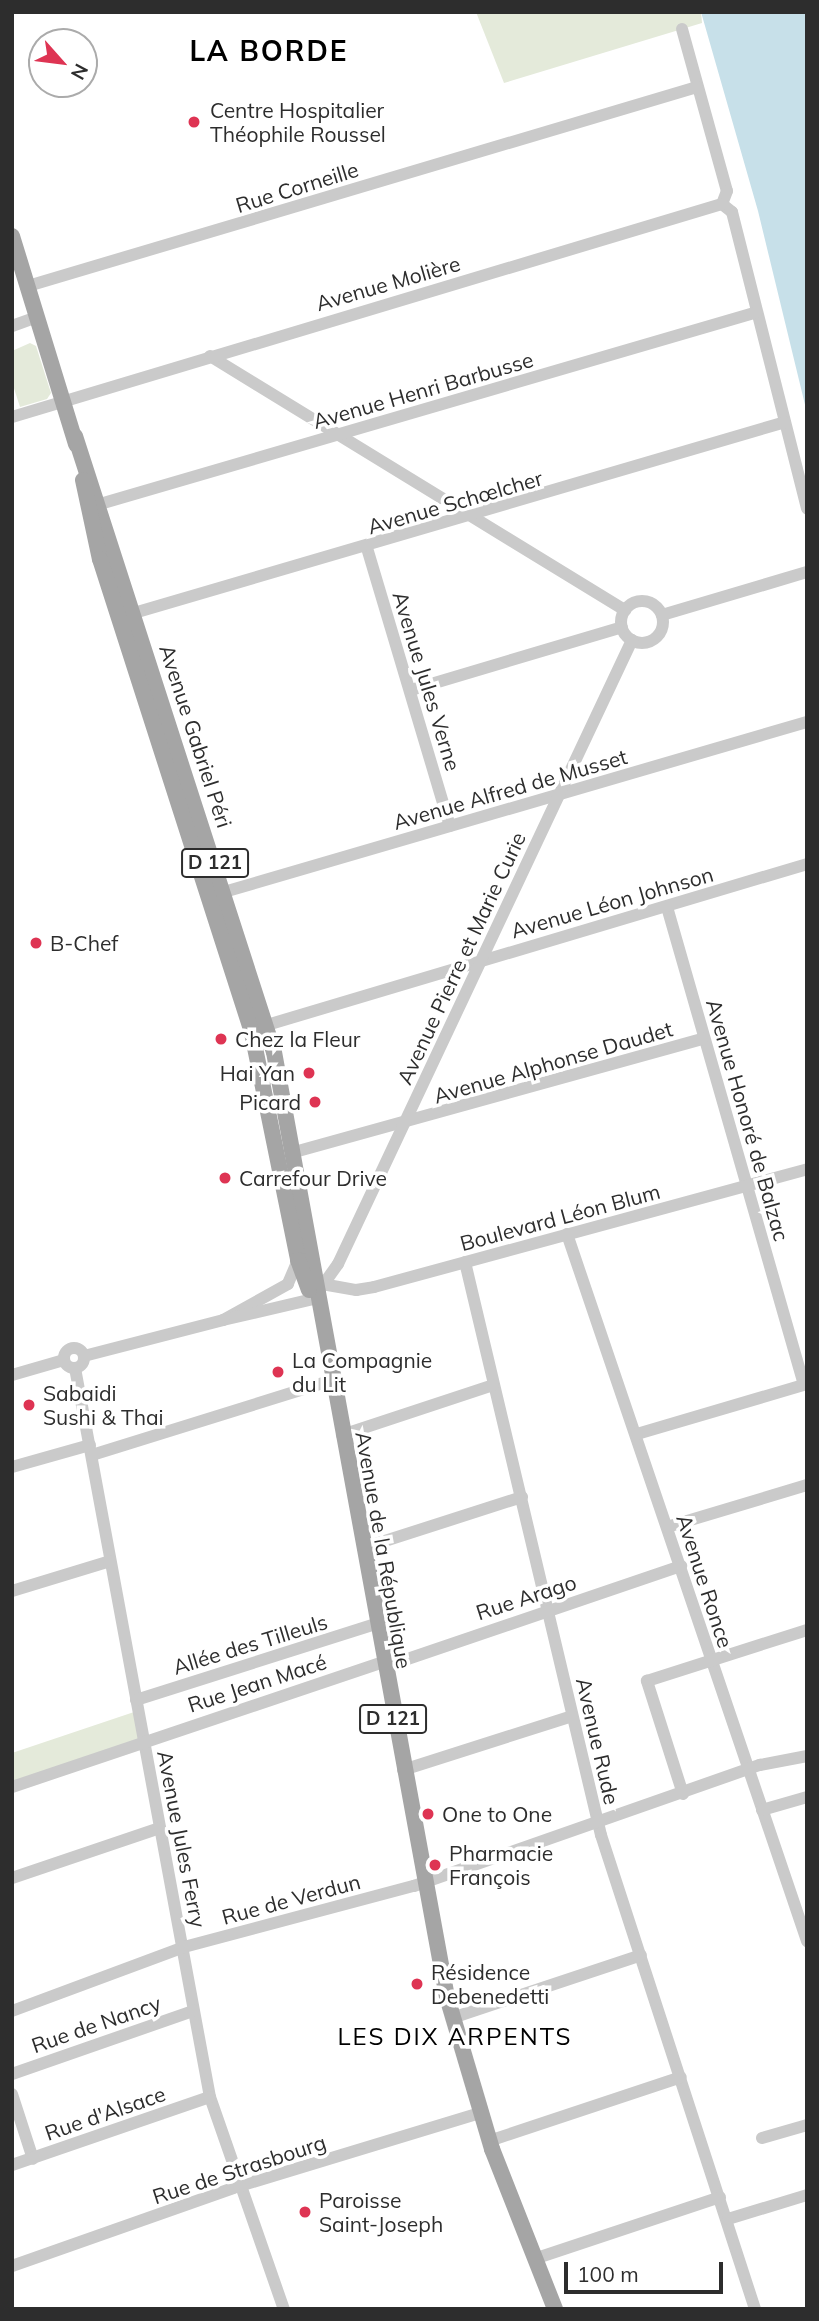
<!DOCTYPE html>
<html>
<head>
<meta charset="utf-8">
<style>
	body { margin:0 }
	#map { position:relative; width:819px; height:2321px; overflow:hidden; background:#fff; font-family:Mulish,sans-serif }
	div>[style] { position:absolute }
	.green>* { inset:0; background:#e4eada }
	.water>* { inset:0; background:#c7e0e9 }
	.minor>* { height:12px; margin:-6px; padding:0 6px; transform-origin:6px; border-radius:6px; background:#cacaca }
	.minor>.ring { margin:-6px; padding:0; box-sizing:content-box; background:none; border:12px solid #cacaca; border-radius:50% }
	.major>* { height:16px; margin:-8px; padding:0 8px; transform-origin:8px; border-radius:8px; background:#a5a5a5 }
	.dots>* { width:19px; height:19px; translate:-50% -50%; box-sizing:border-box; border:4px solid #fff; border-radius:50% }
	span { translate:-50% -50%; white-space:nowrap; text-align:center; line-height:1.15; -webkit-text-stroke:7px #fff; paint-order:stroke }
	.shield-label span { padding:2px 5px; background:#fff; border:2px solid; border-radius:5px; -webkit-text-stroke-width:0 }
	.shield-label { font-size:19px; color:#2d2d2d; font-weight:700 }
	.poi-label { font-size:21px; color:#2d2d2d }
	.left { translate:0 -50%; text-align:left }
	.right { translate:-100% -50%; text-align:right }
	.street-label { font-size:21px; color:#2d2d2d }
	.quarter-label { font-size:24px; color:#000; letter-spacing:2px }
	.district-label { font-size:28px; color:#000; font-weight:700; letter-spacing:2px }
	.frame { position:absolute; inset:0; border:14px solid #2d2d2d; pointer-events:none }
	.north { position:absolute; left:28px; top:28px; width:70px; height:70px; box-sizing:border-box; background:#fff; border:2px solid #ababab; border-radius:50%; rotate:118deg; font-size:19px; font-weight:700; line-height:28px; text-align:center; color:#2d2d2d }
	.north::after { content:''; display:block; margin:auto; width:24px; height:32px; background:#de3453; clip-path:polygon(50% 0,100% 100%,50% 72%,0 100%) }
	.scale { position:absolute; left:564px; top:2262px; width:159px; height:32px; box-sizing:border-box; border:4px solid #2d2d2d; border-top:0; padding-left:9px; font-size:21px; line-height:24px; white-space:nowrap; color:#2d2d2d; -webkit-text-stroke:5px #fff; paint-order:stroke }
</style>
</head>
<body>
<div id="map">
	<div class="green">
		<div style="clip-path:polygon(476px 12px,701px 12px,702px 23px,504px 83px)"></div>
		<div style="clip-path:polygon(30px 343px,36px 346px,51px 393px,47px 399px,20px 407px,12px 382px,12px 351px)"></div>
		<div style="clip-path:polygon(137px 1711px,143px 1741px,12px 1787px,12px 1753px)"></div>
	</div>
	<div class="water">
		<div style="clip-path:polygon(701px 12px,807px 12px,807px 413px,758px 211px)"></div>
	</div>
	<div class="minor">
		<div style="left:682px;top:29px;width:168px;rotate:74.5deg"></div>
		<div style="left:727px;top:191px;width:14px;rotate:111deg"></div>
		<div style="left:722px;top:204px;width:13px;rotate:39deg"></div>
		<div style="left:732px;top:212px;width:306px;rotate:75.8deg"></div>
		<div style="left:28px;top:286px;width:698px;rotate:-16.57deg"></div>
		<div style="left:12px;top:326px;width:27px;rotate:-20deg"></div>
		<div style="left:210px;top:356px;width:487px;rotate:31.5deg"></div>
		<div style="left:12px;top:417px;width:741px;rotate:-16.7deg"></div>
		<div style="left:100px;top:504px;width:684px;rotate:-16.29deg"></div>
		<div style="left:367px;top:548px;width:290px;rotate:73.4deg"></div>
		<div class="ring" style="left:621px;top:601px;width:30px;height:30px"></div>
		<div style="left:134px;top:613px;width:678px;rotate:-16.35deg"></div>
		<div style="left:662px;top:615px;width:151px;rotate:-16.5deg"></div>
		<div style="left:411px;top:690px;width:220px;rotate:-16.6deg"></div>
		<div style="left:224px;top:892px;width:607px;rotate:-16.26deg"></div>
		<div style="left:667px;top:907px;width:496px;rotate:74deg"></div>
		<div style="left:267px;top:1025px;width:563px;rotate:-16.6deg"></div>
		<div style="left:291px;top:1153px;width:427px;rotate:-15.5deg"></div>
		<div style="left:567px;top:1234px;width:747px;rotate:71.25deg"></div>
		<div style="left:298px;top:1260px;width:26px;rotate:113deg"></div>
		<div style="left:288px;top:1284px;width:74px;rotate:151deg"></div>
		<div style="left:223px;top:1320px;width:92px;rotate:-13.1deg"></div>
		<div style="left:313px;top:1299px;width:43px;rotate:-54.5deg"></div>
		<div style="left:338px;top:1264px;width:690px;rotate:-64.77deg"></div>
		<div style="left:465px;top:1262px;width:589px;rotate:76.65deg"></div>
		<div style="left:601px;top:1835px;width:498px;rotate:72deg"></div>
		<div style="left:322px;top:1284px;width:35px;rotate:10deg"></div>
		<div style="left:356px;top:1290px;width:18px;rotate:-9deg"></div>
		<div style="left:374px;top:1287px;width:449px;rotate:-15.2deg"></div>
		<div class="ring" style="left:64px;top:1348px;width:8px;height:8px"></div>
		<div style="left:84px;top:1356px;width:144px;rotate:-14.5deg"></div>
		<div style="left:75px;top:1368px;width:741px;rotate:79.51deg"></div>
		<div style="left:210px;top:2097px;width:225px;rotate:70.8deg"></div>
		<div style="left:12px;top:1375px;width:54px;rotate:-16.1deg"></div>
		<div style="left:637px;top:1434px;width:177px;rotate:-16.4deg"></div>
		<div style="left:342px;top:1435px;width:159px;rotate:-18.3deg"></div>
		<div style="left:92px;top:1455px;width:252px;rotate:-17.3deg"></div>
		<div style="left:12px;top:1467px;width:81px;rotate:-15.8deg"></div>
		<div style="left:667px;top:1527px;width:146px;rotate:-16.7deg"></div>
		<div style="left:363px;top:1548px;width:167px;rotate:-17.8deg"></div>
		<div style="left:12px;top:1591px;width:102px;rotate:-17deg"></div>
		<div style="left:384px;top:1667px;width:314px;rotate:-18.8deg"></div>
		<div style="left:136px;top:1700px;width:252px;rotate:-17.6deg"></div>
		<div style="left:403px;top:1770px;width:177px;rotate:-17.7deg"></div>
		<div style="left:12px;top:1787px;width:391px;rotate:-18.6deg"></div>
		<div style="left:683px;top:1794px;width:119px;rotate:-107.7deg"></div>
		<div style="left:647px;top:1681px;width:168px;rotate:-17.7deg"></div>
		<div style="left:762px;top:1810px;width:47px;rotate:-16.1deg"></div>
		<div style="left:12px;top:1878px;width:156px;rotate:-18.7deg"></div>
		<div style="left:12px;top:2011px;width:184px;rotate:-20.4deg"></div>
		<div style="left:184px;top:1947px;width:238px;rotate:-14.9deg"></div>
		<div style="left:414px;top:1886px;width:367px;rotate:-19.3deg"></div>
		<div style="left:760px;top:1765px;width:48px;rotate:-10.8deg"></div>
		<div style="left:452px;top:2018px;width:199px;rotate:-18.4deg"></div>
		<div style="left:12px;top:2074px;width:192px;rotate:-19.2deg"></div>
		<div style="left:12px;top:2094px;width:68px;rotate:72.1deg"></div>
		<div style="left:762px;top:2138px;width:47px;rotate:-16.1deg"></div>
		<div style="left:489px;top:2141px;width:202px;rotate:-18.4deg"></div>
		<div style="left:12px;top:2165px;width:209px;rotate:-19deg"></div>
		<div style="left:728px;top:2219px;width:83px;rotate:-16.9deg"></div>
		<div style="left:534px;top:2259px;width:196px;rotate:-18.4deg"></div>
		<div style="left:12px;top:2266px;width:234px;rotate:-19.4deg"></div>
		<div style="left:233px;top:2188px;width:258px;rotate:-16.9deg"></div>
	</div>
	<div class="major">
		<div style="left:12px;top:236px;width:218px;rotate:72.9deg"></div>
		<div style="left:75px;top:436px;width:647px;rotate:72.1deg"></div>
		<div style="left:274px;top:1052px;width:961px;rotate:79.63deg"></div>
		<div style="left:447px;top:1997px;width:159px;rotate:73.5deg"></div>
		<div style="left:492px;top:2149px;width:172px;rotate:68.5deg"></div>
		<div style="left:83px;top:480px;width:81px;rotate:77.9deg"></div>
		<div style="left:100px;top:559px;width:498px;rotate:72.2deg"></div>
		<div style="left:252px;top:1033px;width:232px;rotate:78.5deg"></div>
		<div style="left:298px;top:1260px;width:32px;rotate:70deg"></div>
	</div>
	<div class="dots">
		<div style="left:194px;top:122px;background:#de3453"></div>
		<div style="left:36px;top:943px;background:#de3453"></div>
		<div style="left:221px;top:1039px;background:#de3453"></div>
		<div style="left:309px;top:1073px;background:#de3453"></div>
		<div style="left:315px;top:1102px;background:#de3453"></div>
		<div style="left:225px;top:1178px;background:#de3453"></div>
		<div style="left:278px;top:1372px;background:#de3453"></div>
		<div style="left:29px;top:1405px;background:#de3453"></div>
		<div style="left:428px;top:1814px;background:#de3453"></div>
		<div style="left:435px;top:1865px;background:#de3453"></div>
		<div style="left:417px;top:1984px;background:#de3453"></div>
		<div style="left:305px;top:2212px;background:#de3453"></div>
	</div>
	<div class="shield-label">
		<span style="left:215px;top:863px">D 121</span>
		<span style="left:393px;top:1719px">D 121</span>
	</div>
	<div class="poi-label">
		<span class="left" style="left:210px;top:122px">Centre Hospitalier<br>Théophile Roussel</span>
		<span class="left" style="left:50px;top:943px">B-Chef</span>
		<span class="left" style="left:235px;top:1039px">Chez la Fleur</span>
		<span class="right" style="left:295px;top:1073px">Hai Yan</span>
		<span class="right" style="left:301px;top:1102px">Picard</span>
		<span class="left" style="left:239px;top:1178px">Carrefour Drive</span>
		<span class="left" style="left:292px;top:1372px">La Compagnie<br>du Lit</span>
		<span class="left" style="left:43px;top:1405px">Sabaidi<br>Sushi &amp; Thai</span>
		<span class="left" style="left:442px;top:1814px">One to One</span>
		<span class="left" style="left:449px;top:1865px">Pharmacie<br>François</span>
		<span class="left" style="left:431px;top:1984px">Résidence<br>Debenedetti</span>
		<span class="left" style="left:319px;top:2212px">Paroisse<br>Saint-Joseph</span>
	</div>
	<div class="street-label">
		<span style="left:297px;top:187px;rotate:-17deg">Rue Corneille</span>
		<span style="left:388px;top:283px;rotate:-16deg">Avenue Molière</span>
		<span style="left:423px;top:390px;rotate:-16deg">Avenue Henri Barbusse</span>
		<span style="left:455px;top:502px;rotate:-16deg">Avenue Schœlcher</span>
		<span style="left:427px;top:681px;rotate:73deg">Avenue Jules Verne</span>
		<span style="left:196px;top:736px;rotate:72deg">Avenue Gabriel Péri</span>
		<span style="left:510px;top:789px;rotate:-16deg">Avenue Alfred de Musset</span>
		<span style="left:612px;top:902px;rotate:-16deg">Avenue Léon Johnson</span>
		<span style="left:461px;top:958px;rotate:-65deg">Avenue Pierre et Marie Curie</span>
		<span style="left:553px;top:1062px;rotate:-16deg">Avenue Alphonse Daudet</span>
		<span style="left:748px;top:1120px;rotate:74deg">Avenue Honoré de Balzac</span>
		<span style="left:560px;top:1217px;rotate:-15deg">Boulevard Léon Blum</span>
		<span style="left:384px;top:1550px;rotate:80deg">Avenue de la République</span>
		<span style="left:705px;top:1581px;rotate:72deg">Avenue Ronce</span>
		<span style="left:526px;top:1597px;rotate:-18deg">Rue Arago</span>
		<span style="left:250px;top:1644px;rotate:-17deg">Allée des Tilleuls</span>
		<span style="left:257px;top:1683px;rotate:-18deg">Rue Jean Macé</span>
		<span style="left:598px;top:1741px;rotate:77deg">Avenue Rude</span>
		<span style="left:182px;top:1839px;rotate:79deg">Avenue Jules Ferry</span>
		<span style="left:291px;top:1899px;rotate:-15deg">Rue de Verdun</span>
		<span style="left:96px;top:2024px;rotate:-19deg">Rue de Nancy</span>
		<span style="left:105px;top:2113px;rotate:-19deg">Rue d'Alsace</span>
		<span style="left:239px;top:2169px;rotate:-18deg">Rue de Strasbourg</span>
	</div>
	<div class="quarter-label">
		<span style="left:455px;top:2037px">LES DIX ARPENTS</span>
	</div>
	<div class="district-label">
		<span style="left:269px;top:51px">LA BORDE</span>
	</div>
	<div class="frame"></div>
	<div class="north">N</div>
	<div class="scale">100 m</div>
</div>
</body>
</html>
